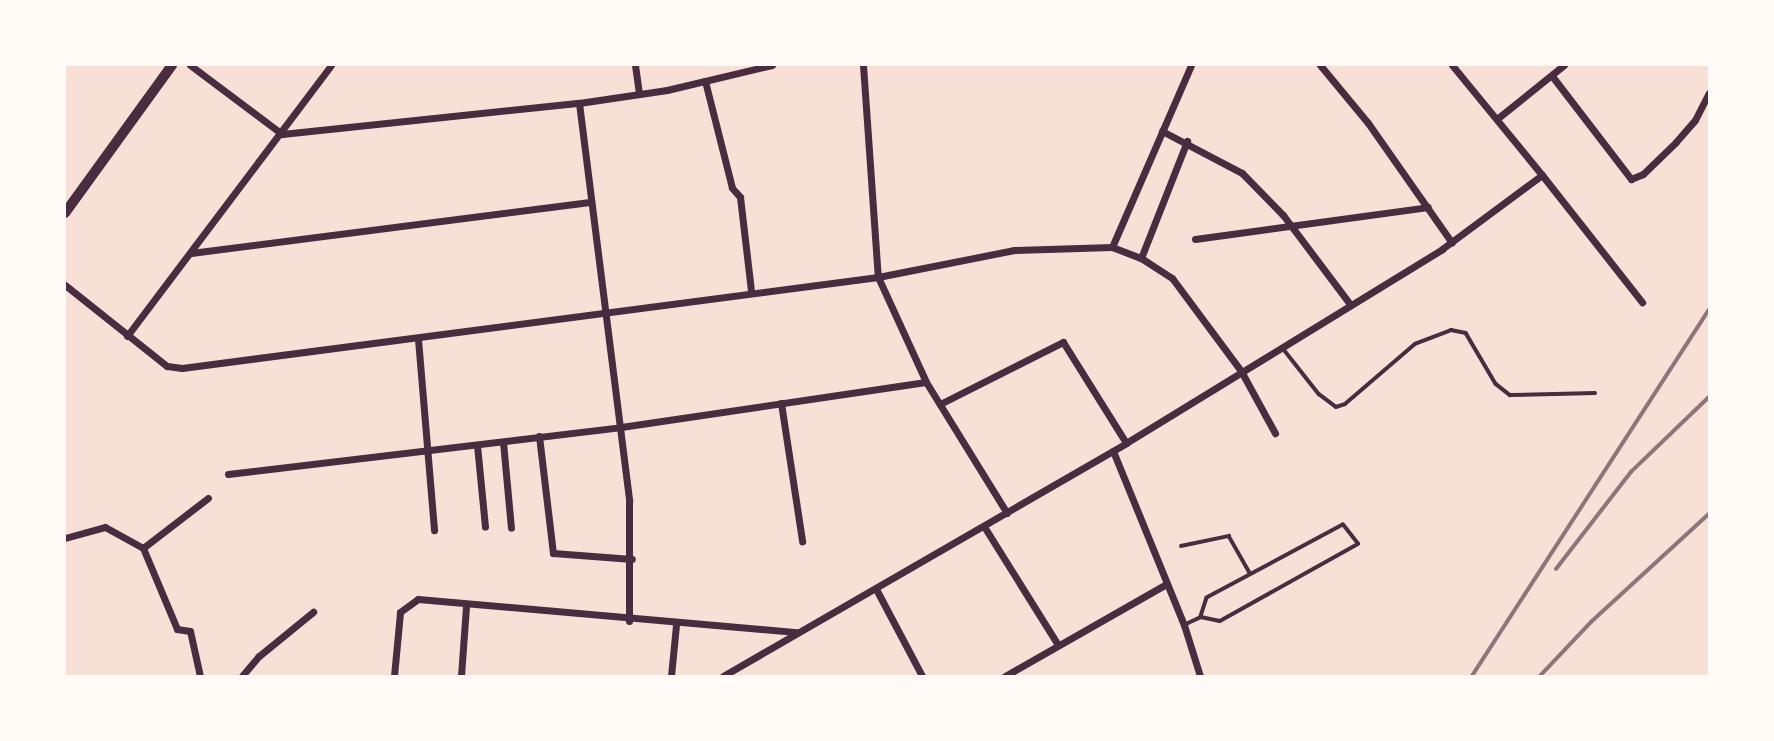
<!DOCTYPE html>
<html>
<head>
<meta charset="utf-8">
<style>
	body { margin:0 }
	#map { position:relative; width:1774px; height:741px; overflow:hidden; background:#f7e1d7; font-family:"PT Sans",sans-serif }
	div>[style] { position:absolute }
	.service>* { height:3.5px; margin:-1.75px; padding:0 1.75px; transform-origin:1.75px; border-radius:1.75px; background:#4a2c40 }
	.minor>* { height:7px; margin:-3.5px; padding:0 3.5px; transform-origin:3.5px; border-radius:3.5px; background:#4a2c40 }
	.primary>* { height:10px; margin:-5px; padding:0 5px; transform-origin:5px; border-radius:5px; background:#4a2c40 }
	.rail>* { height:3.5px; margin:-1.75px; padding:0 1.75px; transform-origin:1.75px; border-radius:1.75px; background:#8f747c }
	span { translate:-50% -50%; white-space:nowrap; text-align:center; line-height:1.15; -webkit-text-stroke:6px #fffaf5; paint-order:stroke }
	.frame { position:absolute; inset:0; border:66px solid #fffaf5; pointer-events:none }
</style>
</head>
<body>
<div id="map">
	<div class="service">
		<div style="left:1282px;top:347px;width:60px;rotate:51.8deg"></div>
		<div style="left:1319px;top:394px;width:21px;rotate:37deg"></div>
		<div style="left:1336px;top:407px;width:9px;rotate:-18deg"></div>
		<div style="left:1345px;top:404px;width:92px;rotate:-40.6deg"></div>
		<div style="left:1415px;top:344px;width:39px;rotate:-21deg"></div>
		<div style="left:1451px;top:330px;width:15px;rotate:11deg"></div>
		<div style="left:1466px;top:333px;width:59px;rotate:59.5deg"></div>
		<div style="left:1496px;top:384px;width:18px;rotate:38deg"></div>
		<div style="left:1510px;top:395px;width:85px;rotate:-1.3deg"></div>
		<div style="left:1181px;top:546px;width:49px;rotate:-11.8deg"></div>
		<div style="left:1229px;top:536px;width:43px;rotate:60.4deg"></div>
		<div style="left:1186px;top:624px;width:17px;rotate:-25deg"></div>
		<div style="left:1201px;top:617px;width:19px;rotate:12deg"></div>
		<div style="left:1220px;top:621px;width:158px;rotate:-29.2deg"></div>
		<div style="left:1358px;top:544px;width:24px;rotate:-128deg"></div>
		<div style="left:1343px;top:525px;width:154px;rotate:151.8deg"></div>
		<div style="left:1207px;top:598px;width:20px;rotate:108deg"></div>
	</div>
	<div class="minor">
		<div style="left:190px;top:65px;width:115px;rotate:36.9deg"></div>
		<div style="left:282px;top:134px;width:299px;rotate:-6deg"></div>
		<div style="left:579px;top:103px;width:89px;rotate:-8.4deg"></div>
		<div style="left:667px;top:90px;width:108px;rotate:-13.4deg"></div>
		<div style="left:635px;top:65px;width:29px;rotate:82deg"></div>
		<div style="left:863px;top:65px;width:213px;rotate:86deg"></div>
		<div style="left:878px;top:277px;width:115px;rotate:65.4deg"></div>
		<div style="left:926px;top:382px;width:154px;rotate:58.3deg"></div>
		<div style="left:1320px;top:65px;width:75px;rotate:50.4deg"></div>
		<div style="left:1368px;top:123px;width:146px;rotate:55deg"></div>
		<div style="left:1552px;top:76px;width:130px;rotate:52.5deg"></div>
		<div style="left:1631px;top:179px;width:13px;rotate:-23deg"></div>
		<div style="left:1643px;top:174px;width:45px;rotate:-44.1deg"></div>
		<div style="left:1675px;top:143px;width:30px;rotate:-49deg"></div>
		<div style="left:1695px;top:120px;width:30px;rotate:-63deg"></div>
		<div style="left:705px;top:81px;width:110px;rotate:75.8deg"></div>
		<div style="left:732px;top:188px;width:12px;rotate:48deg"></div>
		<div style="left:740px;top:197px;width:95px;rotate:83.3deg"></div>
		<div style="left:579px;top:103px;width:401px;rotate:82.8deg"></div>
		<div style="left:629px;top:501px;width:120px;rotate:90deg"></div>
		<div style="left:1498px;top:118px;width:85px;rotate:-38.8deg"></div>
		<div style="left:1162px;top:131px;width:90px;rotate:27.7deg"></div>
		<div style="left:1242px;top:173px;width:59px;rotate:45.7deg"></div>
		<div style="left:1283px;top:215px;width:110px;rotate:53.1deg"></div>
		<div style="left:1542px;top:175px;width:162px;rotate:51.8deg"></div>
		<div style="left:1195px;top:239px;width:235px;rotate:-7.8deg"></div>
		<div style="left:1112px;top:247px;width:198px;rotate:-66.5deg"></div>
		<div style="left:191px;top:253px;width:402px;rotate:-7.3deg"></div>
		<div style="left:1141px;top:258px;width:126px;rotate:-68.5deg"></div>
		<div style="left:65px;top:285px;width:130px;rotate:38.5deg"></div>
		<div style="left:167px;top:366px;width:15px;rotate:8deg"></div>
		<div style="left:182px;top:368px;width:702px;rotate:-7.45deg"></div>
		<div style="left:878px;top:277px;width:139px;rotate:-11.2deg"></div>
		<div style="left:1014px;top:250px;width:98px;rotate:-1.8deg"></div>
		<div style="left:1112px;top:247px;width:31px;rotate:21deg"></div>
		<div style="left:1141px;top:258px;width:37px;rotate:33deg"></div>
		<div style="left:1172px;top:278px;width:116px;rotate:53.4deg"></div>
		<div style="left:1241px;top:371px;width:71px;rotate:61.3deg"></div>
		<div style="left:127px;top:336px;width:339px;rotate:-53deg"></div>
		<div style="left:418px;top:339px;width:192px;rotate:85.2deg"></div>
		<div style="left:781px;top:403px;width:140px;rotate:81.3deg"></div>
		<div style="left:940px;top:404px;width:138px;rotate:-26.8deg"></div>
		<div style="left:1063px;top:342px;width:119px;rotate:58deg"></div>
		<div style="left:539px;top:436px;width:118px;rotate:83.2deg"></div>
		<div style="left:553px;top:553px;width:79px;rotate:4.3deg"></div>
		<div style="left:503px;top:442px;width:86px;rotate:84.7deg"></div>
		<div style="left:477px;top:445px;width:82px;rotate:84.4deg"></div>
		<div style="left:1113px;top:451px;width:188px;rotate:67.8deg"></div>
		<div style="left:1184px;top:625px;width:53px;rotate:72.6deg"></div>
		<div style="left:228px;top:474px;width:396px;rotate:-6.8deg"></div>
		<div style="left:621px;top:427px;width:308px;rotate:-8.4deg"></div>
		<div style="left:985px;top:528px;width:138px;rotate:58deg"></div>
		<div style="left:65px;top:538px;width:41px;rotate:-15.4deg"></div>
		<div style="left:105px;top:527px;width:43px;rotate:28.9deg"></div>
		<div style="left:143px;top:548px;width:82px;rotate:-37.6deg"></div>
		<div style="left:143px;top:548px;width:88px;rotate:67.2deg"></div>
		<div style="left:177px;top:629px;width:13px;rotate:9deg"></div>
		<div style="left:190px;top:631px;width:46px;rotate:77.5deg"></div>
		<div style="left:876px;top:589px;width:98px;rotate:62.1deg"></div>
		<div style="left:242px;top:676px;width:26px;rotate:-50deg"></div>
		<div style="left:259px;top:656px;width:70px;rotate:-39.2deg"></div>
		<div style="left:394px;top:676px;width:64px;rotate:-84.6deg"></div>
		<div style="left:400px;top:612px;width:22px;rotate:-36deg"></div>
		<div style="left:418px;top:599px;width:380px;rotate:5deg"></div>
		<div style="left:461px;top:676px;width:70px;rotate:-85.9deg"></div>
		<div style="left:671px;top:676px;width:51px;rotate:-84.4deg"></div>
		<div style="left:723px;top:676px;width:466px;rotate:-30deg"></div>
		<div style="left:1126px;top:443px;width:371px;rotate:-31.5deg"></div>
		<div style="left:1442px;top:249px;width:124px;rotate:-36.5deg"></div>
		<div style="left:1542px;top:175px;width:142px;rotate:-129.3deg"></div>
		<div style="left:1005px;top:676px;width:185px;rotate:-29.7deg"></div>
	</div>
	<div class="primary">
		<div style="left:65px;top:213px;width:183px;rotate:-54.1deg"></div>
	</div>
	<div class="rail">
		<div style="left:1556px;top:569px;width:123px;rotate:-52.3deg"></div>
		<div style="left:1631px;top:472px;width:108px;rotate:-43.9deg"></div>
		<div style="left:1472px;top:676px;width:436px;rotate:-57.1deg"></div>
		<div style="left:1540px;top:676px;width:74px;rotate:-46.6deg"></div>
		<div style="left:1591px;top:622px;width:160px;rotate:-42.5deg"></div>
	</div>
	<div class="frame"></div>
</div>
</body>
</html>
